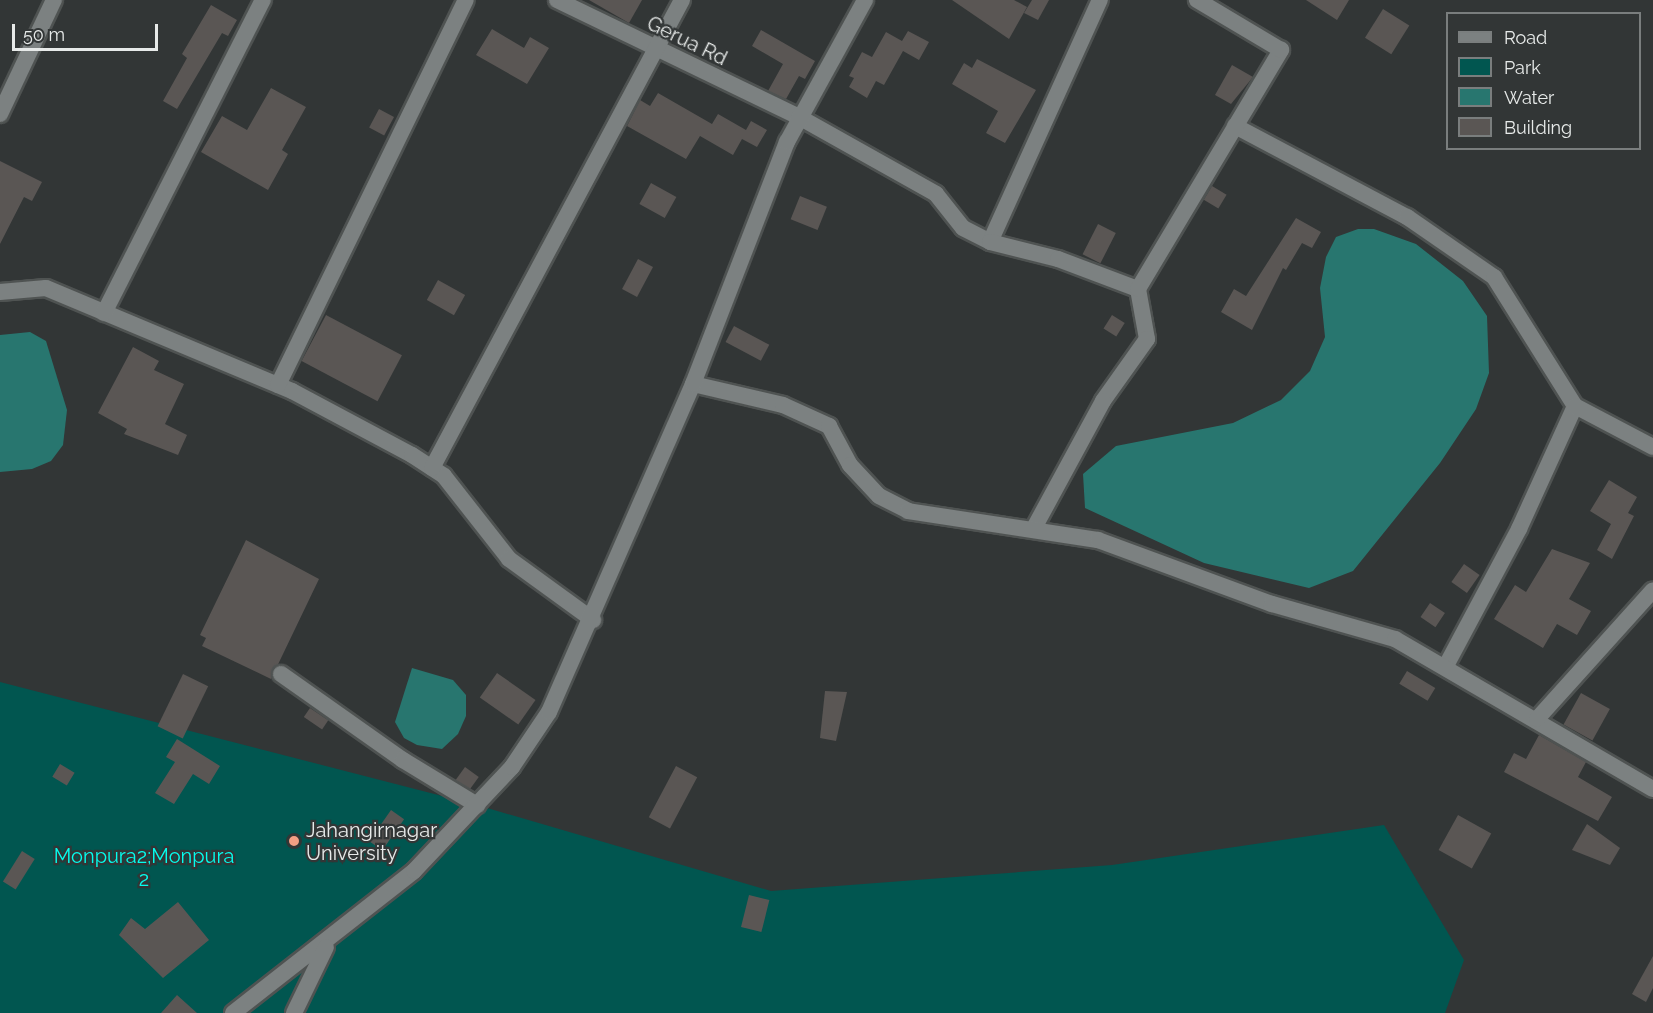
<!DOCTYPE html>
<html>
<head>
<meta charset="utf-8">
<style>
	body { margin:0 }
	#map { position:relative; width:1653px; height:1013px; overflow:hidden; background:#323636; font-family:Raleway,sans-serif }
	div>[style] { position:absolute }
	.green>* { inset:0; background:#015650 }
	.water>* { inset:0; background:#28766f }
	.building>* { inset:0; background:#5a5654; transform-origin:0 0 }
	.roads { filter:drop-shadow(2px 0 #4f5352) drop-shadow(-2px 0 #4f5352) drop-shadow(0 2px #4f5352) drop-shadow(0 -2px #4f5352) }
	.street>* { height:16px; margin:-8px; padding:0 8px; transform-origin:8px; border-radius:8px; background:#7c8181 }
	.dots>* { width:16px; height:16px; translate:-50% -50%; box-sizing:border-box; border:3px solid #323636; border-radius:50% }
	span { translate:-50% -50%; white-space:nowrap; text-align:center; line-height:1.15; -webkit-text-stroke:4.5px #323636; paint-order:stroke }
	.street-label { font-size:20px; color:#e7eae9 }
	.poi-label { font-size:20px; color:#e7eae9 }
	.left { translate:0 -50%; text-align:left }
	.park-label { font-size:20px; color:#04feee }
	.legend { position:absolute; left:1446px; top:12px; width:195px; height:138px; box-sizing:border-box; background:#323636; border:2px solid #7a7e7e; margin:0; padding:8px 10px; list-style:none; font-size:18px; color:#e7eae9 }
	.legend li { display:flex; align-items:center; gap:12px; height:30px }
	.legend b { width:30px; border:2px solid #7a7e7e }
	.scale { position:absolute; left:12px; top:24px; width:146px; height:27px; box-sizing:border-box; border:3px solid #e7eae9; border-top:0; padding-left:8px; font-size:18px; line-height:21px; white-space:nowrap; color:#e7eae9; -webkit-text-stroke:4px #323636; paint-order:stroke }
</style>
</head>
<body>
<div id="map">
	<div class="green">
		<div style="clip-path:polygon(0 682px,477px 805px,771px 891px,1112px 865px,1384px 825px,1464px 960px,1445px 1013px,0 1013px)"></div>
	</div>
	<div class="water">
		<div style="clip-path:polygon(1358px 229px,1374px 229px,1416px 244px,1463px 281px,1487px 316px,1489px 373px,1476px 409px,1440px 463px,1353px 571px,1309px 588px,1204px 563px,1085px 508px,1083px 474px,1116px 446px,1233px 423px,1281px 400px,1310px 371px,1325px 337px,1320px 288px,1326px 257px,1336px 237px)"></div>
		<div style="clip-path:polygon(30px 332px,46px 341px,67px 410px,63px 445px,51px 461px,32px 469px,0 472px,0 335px)"></div>
		<div style="clip-path:polygon(412px 668px,453px 680px,466px 695px,466px 716px,458px 734px,442px 749px,417px 745px,404px 738px,395px 722px)"></div>
	</div>
	<div class="building">
		<div style="clip-path:polygon(589px 0,642px 0,629px 23px)"></div>
		<div style="clip-path:polygon(952px 0,1014px 0,1027px 7px,1009px 39px)"></div>
		<div style="clip-path:polygon(1032px 0,1049px 0,1038px 20px,1024px 13px)"></div>
		<div style="clip-path:polygon(1306px 0,1349px 0,1337px 20px)"></div>
		<div style="clip-path:polygon(211px 5px,237px 20px,228px 36px,222px 33px,177px 109px,163px 101px,187px 58px,182px 54px)"></div>
		<div style="left:1383px;top:9px;width:31px;height:34px;rotate:32deg"></div>
		<div style="clip-path:polygon(492px 29px,524px 48px,530px 37px,549px 48px,527px 84px,476px 55px)"></div>
		<div style="clip-path:polygon(761px 30px,815px 61px,805px 79px,799px 76px,786px 99px,768px 91px,783px 64px,752px 46px)"></div>
		<div style="clip-path:polygon(908px 31px,929px 42px,919px 60px,903px 51px,884px 85px,876px 81px,867px 98px,849px 87px,854px 78px,849px 76px,862px 52px,872px 57px,886px 32px,902px 41px)"></div>
		<div style="clip-path:polygon(977px 59px,1036px 90px,1005px 143px,986px 133px,998px 111px,952px 84px,964px 63px,972px 68px)"></div>
		<div style="clip-path:polygon(1232px 65px,1253px 77px,1231px 104px,1215px 95px)"></div>
		<div style="clip-path:polygon(271px 88px,306px 107px,282px 150px,288px 154px,268px 190px,201px 152px,222px 116px,247px 130px)"></div>
		<div style="clip-path:polygon(658px 93px,712px 124px,718px 114px,746px 130px,751px 121px,767px 130px,757px 147px,742px 139px,733px 155px,700px 136px,686px 159px,627px 126px,640px 100px,650px 106px)"></div>
		<div style="left:379px;top:109px;width:17px;height:21px;rotate:28deg"></div>
		<div style="clip-path:polygon(0 161px,42px 182px,32px 201px,24px 197px,0 244px)"></div>
		<div style="left:651px;top:183px;width:29px;height:24px;rotate:29deg"></div>
		<div style="left:1212px;top:186px;width:17px;height:16px;rotate:31deg"></div>
		<div style="left:800px;top:196px;width:29px;height:25px;rotate:22deg"></div>
		<div style="clip-path:polygon(1296px 218px,1321px 232px,1312px 248px,1302px 243px,1286px 270px,1283px 268px,1252px 330px,1221px 312px,1234px 289px,1246px 296px)"></div>
		<div style="left:1098px;top:224px;width:20px;height:34px;rotate:27deg"></div>
		<div style="left:638px;top:259px;width:17px;height:34px;rotate:28deg"></div>
		<div style="left:438px;top:280px;width:31px;height:23px;rotate:29deg"></div>
		<div style="left:326px;top:315px;width:86px;height:52px;rotate:28deg"></div>
		<div style="left:1112px;top:315px;width:15px;height:16px;rotate:32deg"></div>
		<div style="left:734px;top:326px;width:40px;height:18px;rotate:28deg"></div>
		<div style="clip-path:polygon(133px 347px,159px 361px,154px 370px,184px 384px,165px 424px,187px 435px,178px 455px,124px 434px,127px 429px,98px 413px)"></div>
		<div style="clip-path:polygon(1609px 480px,1637px 497px,1628px 513px,1634px 516px,1612px 559px,1597px 550px,1611px 524px,1590px 511px)"></div>
		<div style="clip-path:polygon(246px 540px,319px 579px,271px 679px,202px 646px,206px 638px,200px 635px)"></div>
		<div style="clip-path:polygon(1552px 549px,1590px 563px,1569px 599px,1591px 611px,1577px 635px,1557px 624px,1543px 648px,1494px 619px,1515px 585px,1526px 592px)"></div>
		<div style="left:1464px;top:564px;width:19px;height:22px;rotate:35deg"></div>
		<div style="left:1430px;top:603px;width:18px;height:17px;rotate:34deg"></div>
		<div style="left:1407px;top:671px;width:33px;height:15px;rotate:31deg"></div>
		<div style="left:497px;top:673px;width:47px;height:30px;rotate:35deg"></div>
		<div style="left:183px;top:674px;width:28px;height:58px;rotate:26deg"></div>
		<div style="clip-path:polygon(825px 691px,847px 692px,836px 741px,820px 738px)"></div>
		<div style="left:1581px;top:693px;width:33px;height:36px;rotate:29deg"></div>
		<div style="left:310px;top:708px;width:22px;height:11px;rotate:34deg"></div>
		<div style="clip-path:polygon(1539px 735px,1586px 762px,1578px 777px,1612px 797px,1598px 821px,1504px 772px,1514px 753px,1526px 759px)"></div>
		<div style="clip-path:polygon(177px 739px,220px 766px,209px 784px,193px 774px,174px 804px,155px 793px,175px 762px,166px 757px)"></div>
		<div style="left:60px;top:764px;width:17px;height:15px;rotate:31deg"></div>
		<div style="left:676px;top:766px;width:24px;height:58px;rotate:28deg"></div>
		<div style="left:465px;top:767px;width:17px;height:16px;rotate:36deg"></div>
		<div style="left:391px;top:810px;width:16px;height:38px;rotate:35deg"></div>
		<div style="left:1458px;top:815px;width:38px;height:40px;rotate:29deg"></div>
		<div style="clip-path:polygon(1587px 824px,1620px 848px,1610px 865px,1572px 850px)"></div>
		<div style="left:22px;top:851px;width:15px;height:36px;rotate:32deg"></div>
		<div style="left:749px;top:895px;width:21px;height:33px;rotate:14deg"></div>
		<div style="clip-path:polygon(178px 902px,209px 940px,163px 978px,119px 935px,131px 918px,145px 929px)"></div>
		<div style="clip-path:polygon(1653px 956px,1653px 988px,1646px 1002px,1632px 994px)"></div>
		<div style="clip-path:polygon(177px 995px,197px 1013px,161px 1013px)"></div>
	</div>
	<div class="roads">
		<div class="street">
			<div style="left:557px;top:0;width:269px;rotate:25.8deg"></div>
			<div style="left:799px;top:117px;width:157px;rotate:29.3deg"></div>
			<div style="left:936px;top:194px;width:43px;rotate:51.5deg"></div>
			<div style="left:963px;top:228px;width:30px;rotate:27deg"></div>
			<div style="left:990px;top:242px;width:266px;rotate:-65.6deg"></div>
			<div style="left:0;top:114px;width:126px;rotate:-64.7deg"></div>
			<div style="left:1235px;top:126px;width:195px;rotate:27.9deg"></div>
			<div style="left:1407px;top:217px;width:106px;rotate:34.6deg"></div>
			<div style="left:1494px;top:277px;width:152px;rotate:57.9deg"></div>
			<div style="left:1575px;top:406px;width:135px;rotate:114.5deg"></div>
			<div style="left:1519px;top:529px;width:155px;rotate:118.1deg"></div>
			<div style="left:990px;top:242px;width:70px;rotate:14deg"></div>
			<div style="left:1058px;top:259px;width:85px;rotate:20.6deg"></div>
			<div style="left:1138px;top:289px;width:51px;rotate:79.8deg"></div>
			<div style="left:1147px;top:339px;width:76px;rotate:125.4deg"></div>
			<div style="left:1103px;top:401px;width:145px;rotate:118.5deg"></div>
			<div style="left:1138px;top:289px;width:279px;rotate:-59.1deg"></div>
			<div style="left:1281px;top:50px;width:98px;rotate:-149.2deg"></div>
			<div style="left:0;top:292px;width:46px;rotate:-5deg"></div>
			<div style="left:46px;top:288px;width:267px;rotate:22.7deg"></div>
			<div style="left:292px;top:391px;width:136px;rotate:28.1deg"></div>
			<div style="left:412px;top:455px;width:38px;rotate:33deg"></div>
			<div style="left:444px;top:476px;width:105px;rotate:51.9deg"></div>
			<div style="left:509px;top:559px;width:104px;rotate:36deg"></div>
			<div style="left:104px;top:313px;width:351px;rotate:-63.1deg"></div>
			<div style="left:693px;top:384px;width:92px;rotate:13.1deg"></div>
			<div style="left:783px;top:405px;width:51px;rotate:24.5deg"></div>
			<div style="left:829px;top:426px;width:44px;rotate:61.7deg"></div>
			<div style="left:850px;top:465px;width:42px;rotate:46.9deg"></div>
			<div style="left:879px;top:496px;width:33px;rotate:27deg"></div>
			<div style="left:908px;top:511px;width:192px;rotate:8.7deg"></div>
			<div style="left:1098px;top:540px;width:185px;rotate:20.2deg"></div>
			<div style="left:1272px;top:604px;width:128px;rotate:15.9deg"></div>
			<div style="left:1395px;top:639px;width:298px;rotate:30.2deg"></div>
			<div style="left:278px;top:385px;width:428px;rotate:-64deg"></div>
			<div style="left:1575px;top:406px;width:88px;rotate:27.7deg"></div>
			<div style="left:432px;top:468px;width:531px;rotate:-61.89deg"></div>
			<div style="left:281px;top:674px;width:149px;rotate:35.2deg"></div>
			<div style="left:403px;top:760px;width:87px;rotate:31.3deg"></div>
			<div style="left:1537px;top:719px;width:173px;rotate:-48deg"></div>
			<div style="left:233px;top:1013px;width:230px;rotate:-38.1deg"></div>
			<div style="left:414px;top:871px;width:143px;rotate:-46.7deg"></div>
			<div style="left:512px;top:767px;width:66px;rotate:-56.1deg"></div>
			<div style="left:549px;top:712px;width:358px;rotate:-66.3deg"></div>
			<div style="left:693px;top:384px;width:260px;rotate:-68.8deg"></div>
			<div style="left:787px;top:142px;width:162px;rotate:-61.2deg"></div>
			<div style="left:294px;top:1013px;width:73px;rotate:-64.1deg"></div>
		</div>
	</div>
	<div class="dots">
		<div style="left:294px;top:841px;background:#f39f84"></div>
	</div>
	<div class="street-label">
		<span style="left:687px;top:41px;rotate:26deg">Gerua Rd</span>
	</div>
	<div class="poi-label">
		<span class="left" style="left:306px;top:842px">Jahangirnagar<br>University</span>
	</div>
	<div class="park-label">
		<span style="left:144px;top:868px">Monpura2;Monpura<br>2</span>
	</div>
	<ul class="legend">
	<li><b style="height:8px;background:#7c8181"></b>Road</li>
	<li><b style="height:16px;background:#015650"></b>Park</li>
	<li><b style="height:16px;background:#28766f"></b>Water</li>
	<li><b style="height:16px;background:#5a5654"></b>Building</li>
	</ul>
	<div class="scale">50 m</div>
</div>
</body>
</html>
